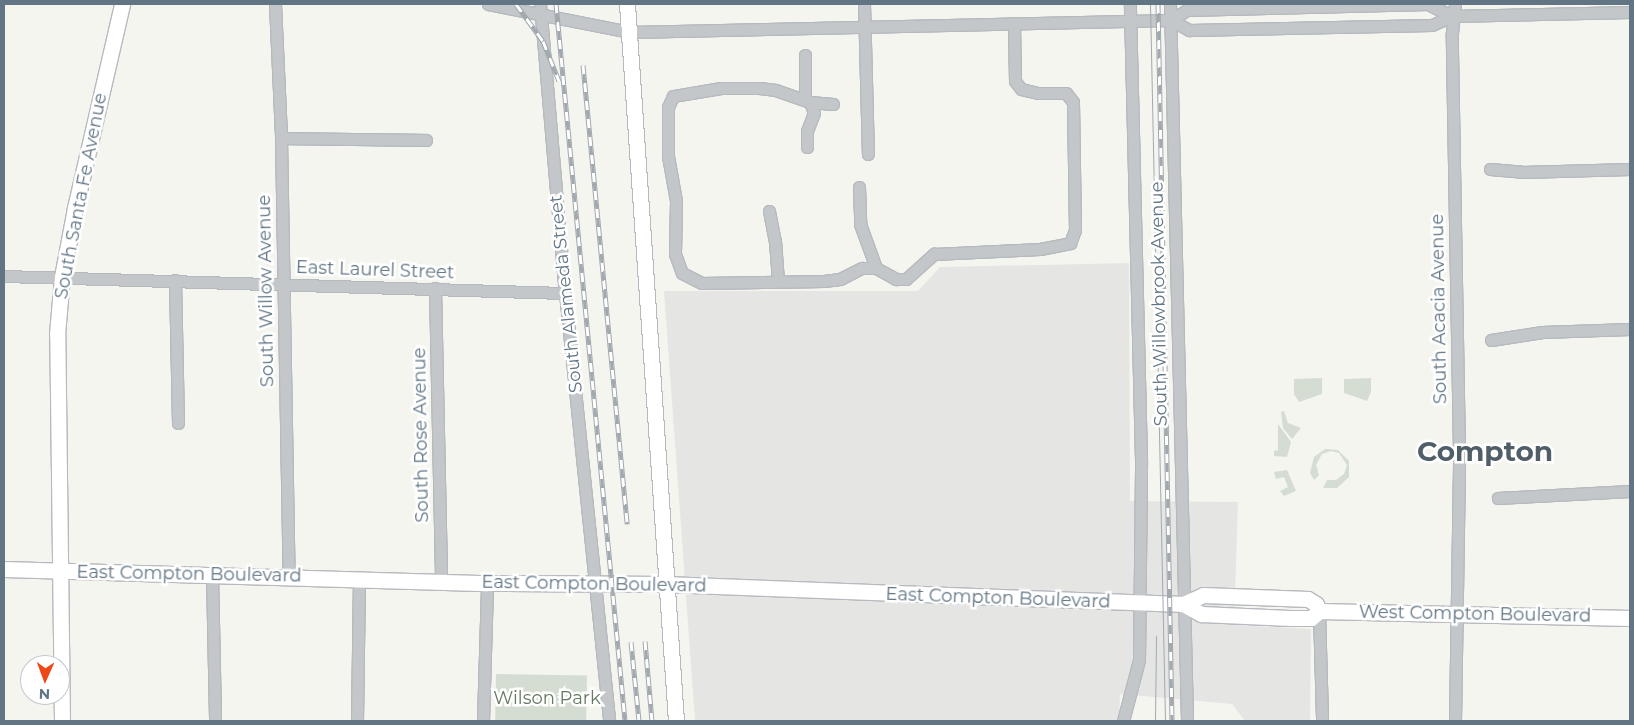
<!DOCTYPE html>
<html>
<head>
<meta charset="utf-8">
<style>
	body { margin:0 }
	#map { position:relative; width:1634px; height:725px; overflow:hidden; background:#f5f5f0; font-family:Montserrat,sans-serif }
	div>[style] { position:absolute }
	.built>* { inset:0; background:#e5e6e4 }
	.green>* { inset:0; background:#d5dcd1; transform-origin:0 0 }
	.roads { filter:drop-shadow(1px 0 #b6babe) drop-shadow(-1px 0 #b6babe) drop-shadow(0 1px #b6babe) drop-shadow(0 -1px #b6babe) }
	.minor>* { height:11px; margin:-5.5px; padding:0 5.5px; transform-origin:5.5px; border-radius:5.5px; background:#c3c7ca }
	.major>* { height:15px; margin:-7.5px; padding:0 7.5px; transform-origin:7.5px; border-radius:7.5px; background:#fff }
	.tram>* { height:1px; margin:-0.5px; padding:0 0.5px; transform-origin:0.5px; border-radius:0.5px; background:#a1a8ae }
	.rail>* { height:5px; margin-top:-2.5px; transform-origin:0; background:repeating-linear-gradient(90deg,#fff 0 9px,#a1a8ae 0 18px); box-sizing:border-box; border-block:1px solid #a1a8ae }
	span { translate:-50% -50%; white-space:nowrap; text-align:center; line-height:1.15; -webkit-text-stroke:5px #fff; paint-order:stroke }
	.street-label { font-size:18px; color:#617584 }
	.park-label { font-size:18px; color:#667a61 }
	.town-label { font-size:28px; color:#505e68; font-weight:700 }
	.frame { position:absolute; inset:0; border:5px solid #617584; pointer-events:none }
	.north { position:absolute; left:20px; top:655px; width:50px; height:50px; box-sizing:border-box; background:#fff; border:1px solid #c0c8ce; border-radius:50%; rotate:182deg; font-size:14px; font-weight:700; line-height:20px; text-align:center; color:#617584 }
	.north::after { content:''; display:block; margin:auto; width:18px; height:22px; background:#ef4716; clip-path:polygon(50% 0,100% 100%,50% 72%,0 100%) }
</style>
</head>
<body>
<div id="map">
	<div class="built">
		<div style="clip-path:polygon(1129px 263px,1130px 501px,1238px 502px,1234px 625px,1311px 629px,1310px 721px,1245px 721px,1232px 704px,1120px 694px,1119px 721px,695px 721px,664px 291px,918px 291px,940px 267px)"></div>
	</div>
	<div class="green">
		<div style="clip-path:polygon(1322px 378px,1322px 394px,1299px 402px,1294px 394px,1294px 379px)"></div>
		<div style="clip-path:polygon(1371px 378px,1371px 392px,1367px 401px,1344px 393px,1344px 379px)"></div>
		<div style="clip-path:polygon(1284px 411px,1288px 423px,1301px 428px,1292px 439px,1283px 428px,1281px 412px)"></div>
		<div style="clip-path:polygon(1278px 424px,1291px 442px,1287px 457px,1274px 456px,1274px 451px,1278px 450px)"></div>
		<div style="clip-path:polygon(1325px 449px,1338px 450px,1349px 461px,1349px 477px,1337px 488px,1323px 488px,1327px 480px,1336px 480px,1344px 474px,1347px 465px,1339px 453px,1331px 451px,1322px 454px,1316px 465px,1319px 475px,1314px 480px,1310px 473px,1314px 457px)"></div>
		<div style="clip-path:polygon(1287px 470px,1296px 491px,1284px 496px,1280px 491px,1288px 487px,1284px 477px,1276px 479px,1274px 472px)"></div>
		<div style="left:496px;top:674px;width:91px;height:47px;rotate:1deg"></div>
	</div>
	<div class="roads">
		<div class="minor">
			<div style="left:275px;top:4px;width:134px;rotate:87.4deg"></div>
			<div style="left:281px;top:138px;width:439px;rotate:89deg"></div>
			<div style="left:488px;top:4px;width:145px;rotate:11.2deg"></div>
			<div style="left:630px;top:32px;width:541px;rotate:-1.27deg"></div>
			<div style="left:1171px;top:20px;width:19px;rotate:-32deg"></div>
			<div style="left:1187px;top:10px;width:241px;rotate:-1.4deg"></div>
			<div style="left:1428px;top:4px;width:27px;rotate:27deg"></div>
			<div style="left:540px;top:4px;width:290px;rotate:85.1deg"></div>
			<div style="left:565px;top:293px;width:430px;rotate:84.1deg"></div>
			<div style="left:864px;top:4px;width:150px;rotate:88.5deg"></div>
			<div style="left:1170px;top:4px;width:717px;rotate:88.64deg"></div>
			<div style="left:1171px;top:20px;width:21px;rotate:29deg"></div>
			<div style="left:1189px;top:30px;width:243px;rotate:-1.2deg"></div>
			<div style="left:1432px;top:25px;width:22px;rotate:-24deg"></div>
			<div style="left:1452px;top:16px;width:178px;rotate:-1.3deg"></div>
			<div style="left:805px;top:55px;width:43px;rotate:90deg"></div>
			<div style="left:833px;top:104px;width:23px;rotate:-175deg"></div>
			<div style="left:810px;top:102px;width:36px;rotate:-161deg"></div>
			<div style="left:776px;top:90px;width:17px;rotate:-173deg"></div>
			<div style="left:759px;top:88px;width:38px;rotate:180deg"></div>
			<div style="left:721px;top:88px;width:49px;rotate:170.5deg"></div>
			<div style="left:673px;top:96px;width:12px;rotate:114deg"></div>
			<div style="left:668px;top:107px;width:49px;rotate:90deg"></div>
			<div style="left:668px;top:156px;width:46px;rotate:79.9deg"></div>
			<div style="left:676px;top:201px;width:53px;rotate:91.1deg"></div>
			<div style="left:675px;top:254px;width:20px;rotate:70deg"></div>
			<div style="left:682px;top:273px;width:22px;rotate:27deg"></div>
			<div style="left:702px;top:283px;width:122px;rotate:-0.9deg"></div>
			<div style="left:824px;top:281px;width:16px;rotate:-7deg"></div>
			<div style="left:840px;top:279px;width:25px;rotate:-27deg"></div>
			<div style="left:862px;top:268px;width:14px"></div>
			<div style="left:876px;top:268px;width:23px;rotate:29deg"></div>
			<div style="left:896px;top:279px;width:10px"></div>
			<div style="left:906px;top:279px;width:38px;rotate:-42deg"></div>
			<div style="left:934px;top:254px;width:106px;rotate:-2.7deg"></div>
			<div style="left:1040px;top:249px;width:31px;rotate:-11deg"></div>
			<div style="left:1070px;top:243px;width:14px;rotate:-69deg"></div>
			<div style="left:1075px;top:230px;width:128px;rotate:-90.9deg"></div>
			<div style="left:1073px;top:102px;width:11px;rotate:-128deg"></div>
			<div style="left:1066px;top:93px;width:28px;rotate:180deg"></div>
			<div style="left:1038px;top:93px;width:17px;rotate:-167deg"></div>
			<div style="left:1021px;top:89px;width:10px;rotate:-127deg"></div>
			<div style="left:1015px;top:81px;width:58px;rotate:-91deg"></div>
			<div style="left:281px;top:138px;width:145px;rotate:0.8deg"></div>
			<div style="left:807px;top:147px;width:16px;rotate:-90deg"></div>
			<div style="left:807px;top:131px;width:19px;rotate:-69deg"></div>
			<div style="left:814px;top:113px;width:12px;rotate:-110deg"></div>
			<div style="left:1490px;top:169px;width:32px;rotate:5deg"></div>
			<div style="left:1522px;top:172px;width:108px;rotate:-1.6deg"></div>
			<div style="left:859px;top:187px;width:37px;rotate:88deg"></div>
			<div style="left:860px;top:224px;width:47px;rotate:70deg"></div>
			<div style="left:769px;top:211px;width:31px;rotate:79deg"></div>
			<div style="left:775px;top:241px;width:40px;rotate:85.7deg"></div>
			<div style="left:4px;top:276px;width:561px;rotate:1.74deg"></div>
			<div style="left:175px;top:280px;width:143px;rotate:88.8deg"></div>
			<div style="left:435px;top:288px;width:293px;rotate:88.8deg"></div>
			<div style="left:1491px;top:340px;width:52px;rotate:-8.9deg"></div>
			<div style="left:1542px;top:332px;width:88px;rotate:-2deg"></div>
			<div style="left:1498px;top:498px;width:132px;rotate:-3deg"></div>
			<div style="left:212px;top:574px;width:147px;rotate:88.8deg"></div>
			<div style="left:1319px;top:611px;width:110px;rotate:88.4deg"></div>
			<div style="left:357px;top:721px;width:142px;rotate:-89.2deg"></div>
			<div style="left:483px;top:721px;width:138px;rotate:-88.3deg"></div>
			<div style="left:1123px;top:721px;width:63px;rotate:-75.3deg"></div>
			<div style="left:1139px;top:660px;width:200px;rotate:-89.4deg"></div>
			<div style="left:1141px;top:460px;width:456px;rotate:-91.4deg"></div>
			<div style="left:1455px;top:721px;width:269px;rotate:-89.1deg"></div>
			<div style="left:1459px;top:452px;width:419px;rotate:-91deg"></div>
			<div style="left:1452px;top:33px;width:29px;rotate:-84deg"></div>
		</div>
		<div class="major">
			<div style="left:627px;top:4px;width:719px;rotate:86.09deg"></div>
			<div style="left:4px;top:569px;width:483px;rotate:1.7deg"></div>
			<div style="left:487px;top:583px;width:178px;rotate:0.3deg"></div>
			<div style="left:665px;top:584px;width:518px;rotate:2.21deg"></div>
			<div style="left:1183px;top:604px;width:22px;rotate:-24deg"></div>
			<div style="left:1203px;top:595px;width:105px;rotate:2.2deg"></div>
			<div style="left:1308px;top:599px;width:9px;rotate:32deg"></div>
			<div style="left:1316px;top:604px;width:8px;rotate:67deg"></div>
			<div style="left:1183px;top:604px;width:21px;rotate:29deg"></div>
			<div style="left:1201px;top:614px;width:89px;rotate:2.6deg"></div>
			<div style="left:1290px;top:618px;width:21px"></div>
			<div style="left:1311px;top:618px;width:11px;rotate:-41deg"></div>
			<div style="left:1319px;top:611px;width:311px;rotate:1.3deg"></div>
			<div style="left:62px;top:721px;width:387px;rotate:-90.7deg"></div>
			<div style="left:57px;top:334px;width:57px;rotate:-85deg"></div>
			<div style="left:62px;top:277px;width:70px;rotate:-79.3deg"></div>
			<div style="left:75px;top:208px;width:209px;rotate:-77deg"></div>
		</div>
	</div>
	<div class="tram">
		<div style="left:1150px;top:4px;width:717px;rotate:88.8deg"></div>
		<div style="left:1155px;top:721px;width:85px;rotate:-89.3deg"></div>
	</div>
	<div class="rail">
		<div style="left:516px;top:4px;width:46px;rotate:53.9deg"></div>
		<div style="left:543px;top:41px;width:43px;rotate:68.2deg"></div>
		<div style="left:556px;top:4px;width:720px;rotate:84.5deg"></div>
		<div style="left:1158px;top:4px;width:717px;rotate:88.88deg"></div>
		<div style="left:583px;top:65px;width:461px;rotate:84.5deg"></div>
		<div style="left:645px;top:641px;width:80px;rotate:85deg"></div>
		<div style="left:631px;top:642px;width:79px;rotate:84.2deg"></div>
	</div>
	<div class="street-label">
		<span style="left:81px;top:196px;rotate:-79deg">South Santa Fe Avenue</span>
		<span style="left:375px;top:270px;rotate:2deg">East Laurel Street</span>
		<span style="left:266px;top:291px;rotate:-91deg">South Willow Avenue</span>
		<span style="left:566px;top:294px;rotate:-96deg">South Alameda Street</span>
		<span style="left:1159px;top:304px;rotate:-91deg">South Willowbrook Avenue</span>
		<span style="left:1439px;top:309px;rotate:-91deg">South Acacia Avenue</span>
		<span style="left:421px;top:435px;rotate:-91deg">South Rose Avenue</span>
		<span style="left:189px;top:574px;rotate:1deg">East Compton Boulevard</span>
		<span style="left:594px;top:584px;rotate:1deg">East Compton Boulevard</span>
		<span style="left:998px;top:598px;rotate:2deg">East Compton Boulevard</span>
		<span style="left:1475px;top:614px;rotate:1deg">West Compton Boulevard</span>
	</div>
	<div class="park-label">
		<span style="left:547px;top:698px">Wilson Park</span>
	</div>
	<div class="town-label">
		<span style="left:1485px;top:451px">Compton</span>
	</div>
	<div class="frame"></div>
	<div class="north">N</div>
</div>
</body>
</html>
